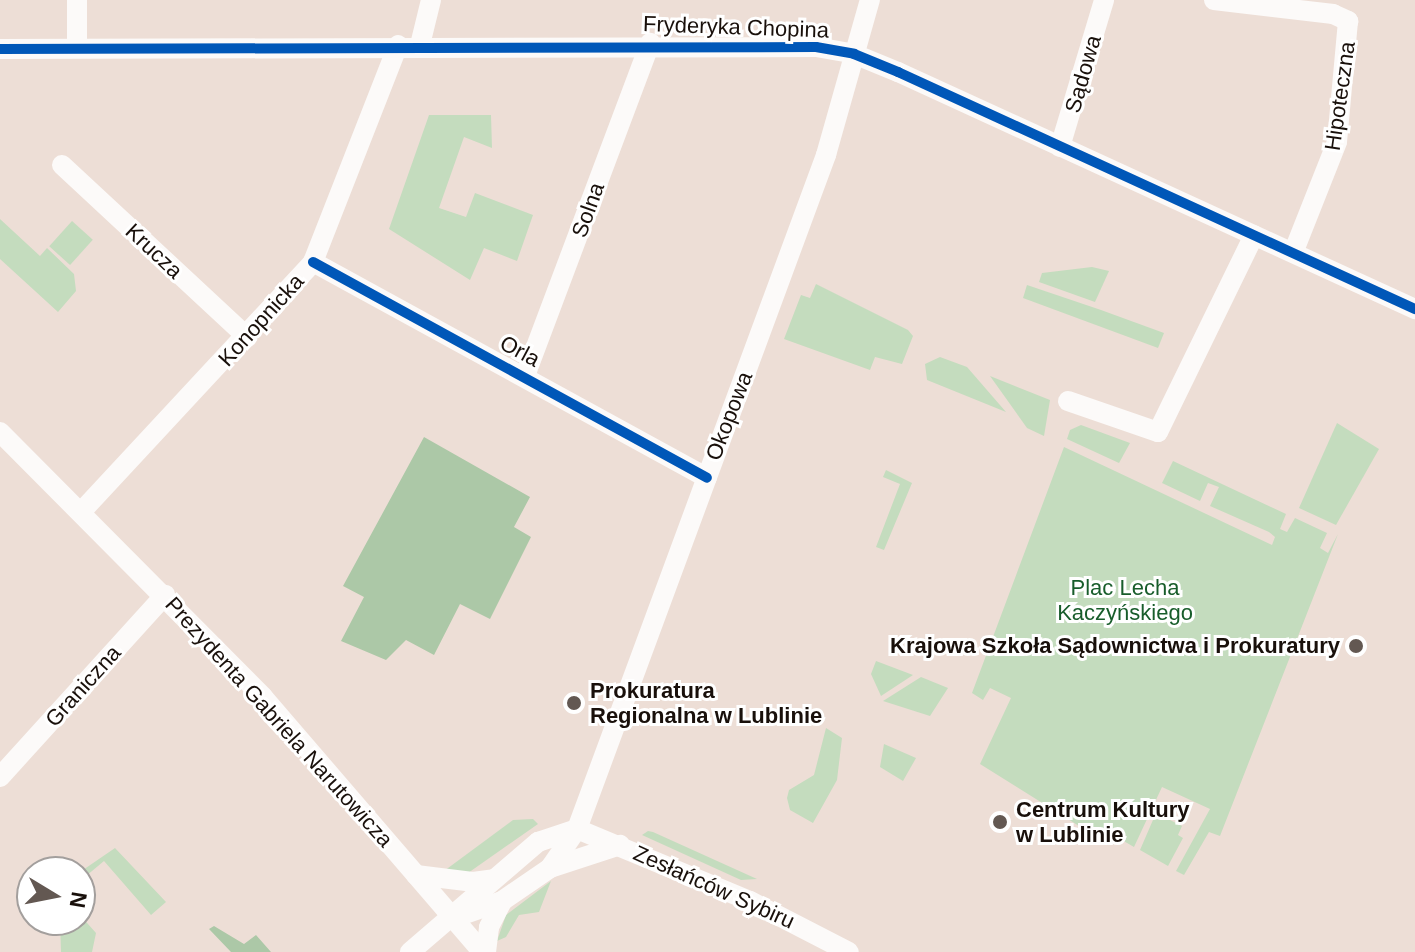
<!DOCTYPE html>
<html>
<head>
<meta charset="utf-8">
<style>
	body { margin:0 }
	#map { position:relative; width:1415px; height:952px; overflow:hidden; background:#edded6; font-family:Arial,sans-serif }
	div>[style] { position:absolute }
	.green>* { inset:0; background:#c4dcbe; transform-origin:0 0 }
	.forest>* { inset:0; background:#acc8a7 }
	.street>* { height:20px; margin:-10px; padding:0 10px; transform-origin:10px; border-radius:10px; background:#fcfaf9 }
	.cycleway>* { height:10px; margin:-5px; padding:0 5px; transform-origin:5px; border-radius:5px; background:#0057b8 }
	.dots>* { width:22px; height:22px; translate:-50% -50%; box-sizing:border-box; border:4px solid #fff; border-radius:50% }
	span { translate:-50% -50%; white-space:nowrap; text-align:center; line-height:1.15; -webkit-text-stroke:6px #fff; paint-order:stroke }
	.street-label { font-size:22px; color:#19100b }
	.park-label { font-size:22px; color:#185d2b }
	.poi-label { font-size:22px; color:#19100b; font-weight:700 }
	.right { translate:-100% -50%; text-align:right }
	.left { translate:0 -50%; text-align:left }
	.north { position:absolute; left:16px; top:856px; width:80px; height:80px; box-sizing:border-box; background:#fff; border:2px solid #a39f9d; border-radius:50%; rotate:100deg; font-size:22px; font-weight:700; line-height:32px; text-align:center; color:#19100b }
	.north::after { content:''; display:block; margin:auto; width:28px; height:36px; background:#635852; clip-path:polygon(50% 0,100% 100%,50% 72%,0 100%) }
</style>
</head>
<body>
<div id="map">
	<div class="green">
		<div style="clip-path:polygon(429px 115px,491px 115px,492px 148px,464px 137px,439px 208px,466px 217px,475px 193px,533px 215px,517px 261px,484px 248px,470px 280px,389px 229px)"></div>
		<div style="clip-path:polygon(0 219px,40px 256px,47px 248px,74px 274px,76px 291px,58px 312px,0 259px)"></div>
		<div style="left:72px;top:221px;width:28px;height:34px;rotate:42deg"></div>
		<div style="clip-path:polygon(1092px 267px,1109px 271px,1095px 302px,1039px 282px,1042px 273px)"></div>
		<div style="clip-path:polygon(816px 284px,908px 330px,913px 336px,902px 364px,875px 357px,870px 370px,784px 339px,801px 295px,810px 298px)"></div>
		<div style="clip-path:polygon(1027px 285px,1101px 310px,1164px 333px,1158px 348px,1023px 298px)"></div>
		<div style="clip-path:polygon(940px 357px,967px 367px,1006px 412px,927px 380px,925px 364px)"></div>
		<div style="clip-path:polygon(990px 376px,1050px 400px,1044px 436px,1027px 428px)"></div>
		<div style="clip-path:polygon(1337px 423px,1379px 449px,1336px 525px,1299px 508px)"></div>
		<div style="clip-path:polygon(1081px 425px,1130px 443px,1119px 463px,1067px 439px,1070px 430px)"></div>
		<div style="clip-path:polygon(1064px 447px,1272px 545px,1275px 537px,1269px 532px,1210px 506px,1219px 487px,1208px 483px,1200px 501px,1162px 483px,1173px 461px,1286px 514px,1280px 529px,1287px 532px,1295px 518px,1327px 533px,1320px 548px,1328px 553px,1338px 534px,1220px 836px,1209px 832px,1184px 875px,1176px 871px,1210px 809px,1162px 787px,1134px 847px,1101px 828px,1095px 836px,980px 764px,1011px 698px,990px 688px,983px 700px,972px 693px)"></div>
		<div style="clip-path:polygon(886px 470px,912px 483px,884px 550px,876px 547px,900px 484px,883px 477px)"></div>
		<div style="clip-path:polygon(876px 661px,913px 675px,881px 696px,871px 674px)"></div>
		<div style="clip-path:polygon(921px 677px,948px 688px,930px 716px,883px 701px)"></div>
		<div style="clip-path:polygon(826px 728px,842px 738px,837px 780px,813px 823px,790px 810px,787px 798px,789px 790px,814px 775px)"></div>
		<div style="clip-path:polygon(884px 744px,916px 758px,903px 781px,880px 767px)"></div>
		<div style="clip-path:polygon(1156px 813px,1182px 826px,1178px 835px,1183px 838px,1168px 866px,1140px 850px)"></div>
		<div style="clip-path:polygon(533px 819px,538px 824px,468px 873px,444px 871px,513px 820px)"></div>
		<div style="clip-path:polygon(648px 831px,653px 832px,757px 879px,741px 880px,642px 835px)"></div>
		<div style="clip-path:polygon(115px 848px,166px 902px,151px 915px,104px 861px,80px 881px,80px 872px)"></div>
		<div style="clip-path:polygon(551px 881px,539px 912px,519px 915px,506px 937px,497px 941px,506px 915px)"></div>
		<div style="clip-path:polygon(80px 915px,96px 933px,92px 952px,61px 952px,60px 920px,80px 920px)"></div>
	</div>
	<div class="forest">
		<div style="clip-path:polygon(424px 437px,530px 497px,514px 527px,531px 537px,490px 619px,460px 604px,434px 655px,406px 640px,386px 660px,341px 641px,364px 597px,343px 586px)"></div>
		<div style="clip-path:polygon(214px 926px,244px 944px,256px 935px,271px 952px,231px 952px,209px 929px)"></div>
	</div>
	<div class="street">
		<div style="left:1214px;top:0;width:120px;rotate:6.7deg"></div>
		<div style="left:1333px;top:14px;width:17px;rotate:25deg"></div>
		<div style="left:1348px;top:21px;width:121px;rotate:95.2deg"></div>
		<div style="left:1337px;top:142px;width:119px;rotate:111.6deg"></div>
		<div style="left:420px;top:45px;width:46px;rotate:-76.3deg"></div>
		<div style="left:77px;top:47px;width:47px;rotate:-90deg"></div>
		<div style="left:0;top:49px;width:816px;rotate:-0.14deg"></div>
		<div style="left:816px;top:47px;width:39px;rotate:10deg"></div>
		<div style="left:854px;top:54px;width:48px;rotate:22.2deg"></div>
		<div style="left:898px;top:72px;width:569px;rotate:24.63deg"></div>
		<div style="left:1060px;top:147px;width:153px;rotate:-73.3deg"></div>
		<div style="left:62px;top:165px;width:253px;rotate:42.9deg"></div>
		<div style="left:313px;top:262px;width:449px;rotate:28.7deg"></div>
		<div style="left:525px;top:376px;width:356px;rotate:-69.4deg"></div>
		<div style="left:1068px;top:401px;width:95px;rotate:19deg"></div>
		<div style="left:1158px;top:432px;width:219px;rotate:-64deg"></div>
		<div style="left:0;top:432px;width:373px;rotate:45.2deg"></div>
		<div style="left:263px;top:697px;width:336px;rotate:49.3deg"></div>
		<div style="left:81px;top:512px;width:341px;rotate:-47.1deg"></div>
		<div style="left:313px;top:262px;width:233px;rotate:-68.6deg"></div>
		<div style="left:0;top:777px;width:246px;rotate:-47.8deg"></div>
		<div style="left:550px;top:868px;width:74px;rotate:-18.2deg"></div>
		<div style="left:416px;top:875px;width:57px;rotate:7deg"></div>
		<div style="left:473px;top:882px;width:21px;rotate:-8deg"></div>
		<div style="left:453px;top:918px;width:52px;rotate:-19.1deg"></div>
		<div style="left:502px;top:901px;width:58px;rotate:-34.5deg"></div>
		<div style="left:550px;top:868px;width:47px;rotate:-55.3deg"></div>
		<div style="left:577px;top:829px;width:719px;rotate:-69.72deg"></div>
		<div style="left:826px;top:155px;width:161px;rotate:-74.2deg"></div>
		<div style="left:410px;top:952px;width:169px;rotate:-40.7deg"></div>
		<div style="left:538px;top:842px;width:41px;rotate:-18.4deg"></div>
		<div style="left:577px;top:829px;width:187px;rotate:22.6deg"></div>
		<div style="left:750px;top:901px;width:111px;rotate:27.3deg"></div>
		<div style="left:486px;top:952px;width:25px;rotate:-83deg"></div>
		<div style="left:489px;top:927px;width:29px;rotate:-63deg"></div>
	</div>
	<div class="cycleway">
		<div style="left:0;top:49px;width:816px;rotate:-0.14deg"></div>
		<div style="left:816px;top:47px;width:39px;rotate:10deg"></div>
		<div style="left:854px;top:54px;width:48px;rotate:22.2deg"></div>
		<div style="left:898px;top:72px;width:569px;rotate:24.63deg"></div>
		<div style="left:313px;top:262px;width:449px;rotate:28.7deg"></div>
	</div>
	<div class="dots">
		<div style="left:1356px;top:646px;background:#635852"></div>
		<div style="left:574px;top:703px;background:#635852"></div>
		<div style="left:1000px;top:822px;background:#635852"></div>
	</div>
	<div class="street-label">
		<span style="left:736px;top:27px;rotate:2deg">Fryderyka Chopina</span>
		<span style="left:1083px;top:74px;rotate:-74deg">Sądowa</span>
		<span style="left:1340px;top:96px;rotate:-82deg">Hipoteczna</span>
		<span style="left:588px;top:210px;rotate:-70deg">Solna</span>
		<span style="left:154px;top:251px;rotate:43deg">Krucza</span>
		<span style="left:261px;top:320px;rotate:-48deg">Konopnicka</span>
		<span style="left:520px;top:351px;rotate:28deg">Orla</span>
		<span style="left:729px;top:416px;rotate:-69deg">Okopowa</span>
		<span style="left:83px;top:686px;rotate:-48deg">Graniczna</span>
		<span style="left:279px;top:722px;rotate:48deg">Prezydenta Gabriela Narutowicza</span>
		<span style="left:714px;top:887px;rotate:24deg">Zesłańców Sybiru</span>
	</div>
	<div class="park-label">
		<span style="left:1125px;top:600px">Plac Lecha<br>Kaczyńskiego</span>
	</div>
	<div class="poi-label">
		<span class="right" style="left:1340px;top:646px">Krajowa Szkoła Sądownictwa i Prokuratury</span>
		<span class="left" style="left:590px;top:703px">Prokuratura<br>Regionalna w Lublinie</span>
		<span class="left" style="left:1016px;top:822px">Centrum Kultury<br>w Lublinie</span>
	</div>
	<div class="north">N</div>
</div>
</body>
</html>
